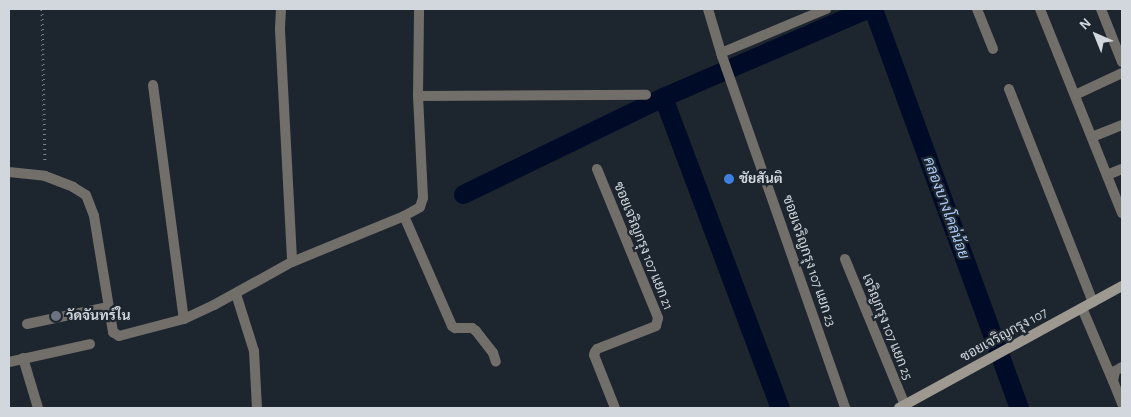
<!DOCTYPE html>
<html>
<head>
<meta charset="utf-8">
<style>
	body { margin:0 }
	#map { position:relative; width:1131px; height:417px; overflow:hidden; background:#1d262e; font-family:"Alegreya Sans",Sarabun,sans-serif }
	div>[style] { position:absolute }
	.canal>* { height:19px; margin:-9.5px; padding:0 9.5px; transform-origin:9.5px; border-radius:9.5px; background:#000c27 }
	.path>* { height:3px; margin-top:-1.5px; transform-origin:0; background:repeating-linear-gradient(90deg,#798087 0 1px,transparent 0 5px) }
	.lane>* { height:10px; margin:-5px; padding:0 5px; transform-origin:5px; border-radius:5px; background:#726e69 }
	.street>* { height:10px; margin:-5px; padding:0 5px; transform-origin:5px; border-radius:5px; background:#726e69 }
	.secondary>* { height:10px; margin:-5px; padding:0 5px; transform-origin:5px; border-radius:5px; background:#9d9890 }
	.dots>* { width:14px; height:14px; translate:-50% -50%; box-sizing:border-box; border:2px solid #1d262e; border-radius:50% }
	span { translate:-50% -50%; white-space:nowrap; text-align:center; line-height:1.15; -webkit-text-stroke:4.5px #1d262e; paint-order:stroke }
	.poi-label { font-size:14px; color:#d1d7dd; font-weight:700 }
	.left { translate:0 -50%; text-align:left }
	.street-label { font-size:14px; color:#d1d7dd }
	.water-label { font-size:15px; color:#adcbf8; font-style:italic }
	.frame { position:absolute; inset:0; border:10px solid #d1d7dd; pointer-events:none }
	.north { position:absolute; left:1071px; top:10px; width:50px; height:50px; -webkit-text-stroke:4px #1d262e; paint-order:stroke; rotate:316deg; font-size:14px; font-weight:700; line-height:20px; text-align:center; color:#d1d7dd }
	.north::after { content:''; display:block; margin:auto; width:18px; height:22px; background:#d1d7dd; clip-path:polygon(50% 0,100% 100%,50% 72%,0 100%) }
</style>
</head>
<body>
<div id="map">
	<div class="canal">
		<div style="left:873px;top:9px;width:425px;rotate:69.9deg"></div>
		<div style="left:663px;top:97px;width:332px;rotate:69.4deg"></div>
		<div style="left:463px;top:194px;width:222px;rotate:-25.9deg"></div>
		<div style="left:663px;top:97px;width:221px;rotate:-23.4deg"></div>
	</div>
	<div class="path">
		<div style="left:42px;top:9px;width:154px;rotate:88.9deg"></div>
	</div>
	<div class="lane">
		<div style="left:1040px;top:9px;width:220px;rotate:68.1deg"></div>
		<div style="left:1101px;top:9px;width:57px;rotate:68.4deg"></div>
		<div style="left:1075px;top:95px;width:52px;rotate:-25.1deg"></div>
		<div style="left:1092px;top:137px;width:32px;rotate:-22deg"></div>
		<div style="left:1107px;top:175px;width:16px;rotate:-22deg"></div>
		<div style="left:23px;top:358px;width:52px;rotate:73.3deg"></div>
		<div style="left:9px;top:362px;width:83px;rotate:-12.5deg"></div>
	</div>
	<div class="street">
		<div style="left:281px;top:9px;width:21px;rotate:93deg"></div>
		<div style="left:280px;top:30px;width:232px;rotate:87deg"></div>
		<div style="left:708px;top:9px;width:49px;rotate:73.4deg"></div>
		<div style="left:722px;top:56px;width:373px;rotate:70.7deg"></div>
		<div style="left:977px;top:9px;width:43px;rotate:68.2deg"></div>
		<div style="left:721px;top:53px;width:114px;rotate:-22.7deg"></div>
		<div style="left:153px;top:85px;width:236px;rotate:82.5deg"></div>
		<div style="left:1009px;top:89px;width:229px;rotate:68.5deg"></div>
		<div style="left:418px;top:96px;width:228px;rotate:-0.3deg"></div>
		<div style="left:597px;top:169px;width:161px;rotate:67.7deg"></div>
		<div style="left:658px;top:318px;width:8px;rotate:104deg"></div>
		<div style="left:656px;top:326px;width:63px;rotate:158.7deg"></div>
		<div style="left:597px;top:349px;width:4px;rotate:124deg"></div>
		<div style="left:595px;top:352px;width:3px;rotate:108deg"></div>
		<div style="left:594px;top:355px;width:57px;rotate:68.4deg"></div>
		<div style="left:9px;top:172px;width:36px;rotate:6deg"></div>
		<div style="left:45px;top:176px;width:30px;rotate:21deg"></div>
		<div style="left:73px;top:187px;width:15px;rotate:32deg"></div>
		<div style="left:86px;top:195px;width:22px;rotate:69deg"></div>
		<div style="left:94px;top:216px;width:118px;rotate:80.7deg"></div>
		<div style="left:113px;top:332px;width:7px;rotate:34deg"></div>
		<div style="left:119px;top:336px;width:67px;rotate:-14.7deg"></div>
		<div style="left:184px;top:319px;width:33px;rotate:-25deg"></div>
		<div style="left:214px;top:305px;width:89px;rotate:-28.9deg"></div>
		<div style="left:292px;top:262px;width:121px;rotate:-22.3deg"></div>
		<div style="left:404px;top:216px;width:18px;rotate:-29deg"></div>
		<div style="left:420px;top:207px;width:9px;rotate:-72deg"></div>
		<div style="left:423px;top:198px;width:102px;rotate:-92.8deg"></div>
		<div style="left:418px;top:96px;width:87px;rotate:-89.3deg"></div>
		<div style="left:404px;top:216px;width:120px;rotate:66.4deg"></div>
		<div style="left:452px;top:326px;width:4px;rotate:34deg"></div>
		<div style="left:455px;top:328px;width:17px"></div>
		<div style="left:472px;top:328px;width:5px;rotate:37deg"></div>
		<div style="left:476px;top:331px;width:28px;rotate:52deg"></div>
		<div style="left:493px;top:353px;width:9px;rotate:72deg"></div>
		<div style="left:845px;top:259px;width:161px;rotate:67.7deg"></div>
		<div style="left:236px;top:294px;width:60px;rotate:72.5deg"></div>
		<div style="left:254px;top:351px;width:57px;rotate:87deg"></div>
		<div style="left:1082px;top:308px;width:79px;rotate:67deg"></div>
		<div style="left:27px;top:324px;width:83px;rotate:-11.9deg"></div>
		<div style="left:1122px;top:367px;width:8px;rotate:150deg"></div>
		<div style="left:1115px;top:371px;width:10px;rotate:101deg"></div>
		<div style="left:1113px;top:381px;width:24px;rotate:68deg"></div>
	</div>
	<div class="secondary">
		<div style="left:899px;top:408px;width:254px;rotate:-28.7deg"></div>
	</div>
	<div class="dots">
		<div style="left:729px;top:179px;background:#3f7fe0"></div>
		<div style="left:56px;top:316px;background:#6b7280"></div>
	</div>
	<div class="poi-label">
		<span class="left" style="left:739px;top:179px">ชัยสันติ</span>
		<span class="left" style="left:66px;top:316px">วัดจันทร์ใน</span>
	</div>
	<div class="street-label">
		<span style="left:643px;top:246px;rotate:68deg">ซอยเจริญกรุง 107 แยก 21</span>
		<span style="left:809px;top:261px;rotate:71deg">ซอยเจริญกรุง 107 แยก 23</span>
		<span style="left:887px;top:327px;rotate:68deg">เจริญกรุง 107 แยก 25</span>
		<span style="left:1004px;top:335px;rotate:-29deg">ซอยเจริญกรุง 107</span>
	</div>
	<div class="water-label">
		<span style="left:946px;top:208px;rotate:70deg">คลองบางโคล่น้อย</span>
	</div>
	<div class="frame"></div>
	<div class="north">N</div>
</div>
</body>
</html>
